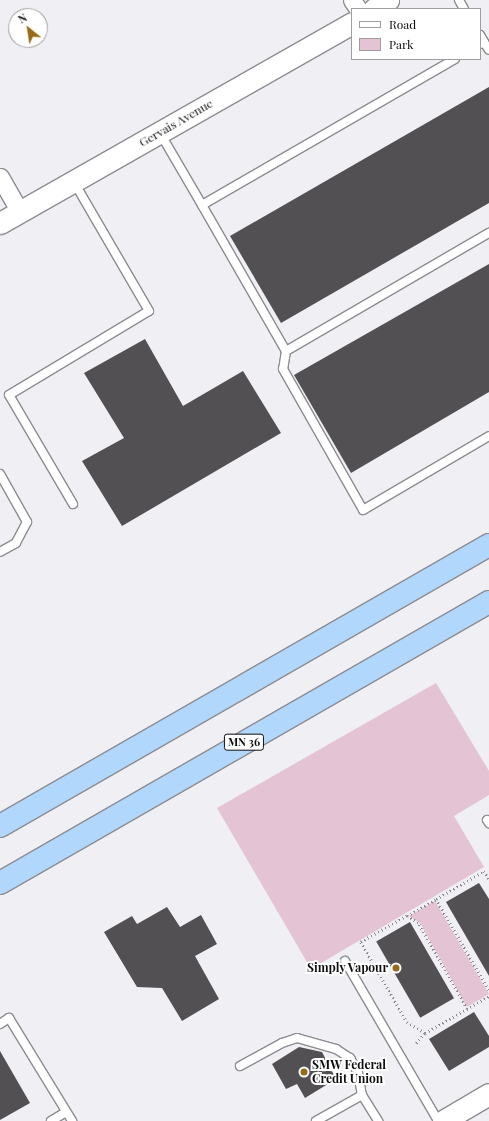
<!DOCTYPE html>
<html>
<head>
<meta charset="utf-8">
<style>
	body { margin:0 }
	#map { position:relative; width:489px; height:1121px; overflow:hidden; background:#efeff4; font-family:"Playfair Display",serif }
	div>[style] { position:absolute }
	.green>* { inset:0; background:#e3c3d4 }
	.building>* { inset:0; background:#535054; transform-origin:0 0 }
	.path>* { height:2.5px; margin-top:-1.25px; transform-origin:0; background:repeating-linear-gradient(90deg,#8b8b8f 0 1px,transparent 0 4px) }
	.roads { filter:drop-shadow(1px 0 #8c8c91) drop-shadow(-1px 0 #8c8c91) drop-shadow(0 1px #8c8c91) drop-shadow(0 -1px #8c8c91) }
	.service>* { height:8px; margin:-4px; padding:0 4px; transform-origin:4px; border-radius:4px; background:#fff }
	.minor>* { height:17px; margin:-8.5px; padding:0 8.5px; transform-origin:8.5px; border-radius:8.5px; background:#fff }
	.tertiary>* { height:21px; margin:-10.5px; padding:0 10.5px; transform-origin:10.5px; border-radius:10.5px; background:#fff }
	.motorway>* { height:22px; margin:-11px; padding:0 11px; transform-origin:11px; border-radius:11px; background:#b1d7fd }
	.dots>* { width:11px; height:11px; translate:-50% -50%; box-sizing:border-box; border:2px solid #fff; border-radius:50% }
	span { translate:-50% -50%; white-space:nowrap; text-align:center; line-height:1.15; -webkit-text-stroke:4px #fff; paint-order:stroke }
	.shield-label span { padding:1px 3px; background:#fff; border:1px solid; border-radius:3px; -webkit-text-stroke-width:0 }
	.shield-label { font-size:11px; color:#0d0d0e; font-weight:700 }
	.street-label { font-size:12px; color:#0d0d0e }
	.poi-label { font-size:12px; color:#0d0d0e; font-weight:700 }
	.right { translate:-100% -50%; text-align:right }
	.left { translate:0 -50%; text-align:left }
	.legend { position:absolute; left:351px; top:8px; width:130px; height:52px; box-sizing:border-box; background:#fff; border:1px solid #9e9e9f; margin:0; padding:5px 7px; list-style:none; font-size:12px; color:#0d0d0e }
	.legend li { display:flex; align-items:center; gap:8px; height:20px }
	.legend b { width:20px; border:1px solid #9e9e9f }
	.north { position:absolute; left:8px; top:8px; width:40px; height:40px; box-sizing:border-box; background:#fff; border:1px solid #9e9e9f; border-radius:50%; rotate:330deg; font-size:11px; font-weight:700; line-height:16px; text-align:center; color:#0d0d0e }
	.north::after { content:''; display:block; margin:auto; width:14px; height:18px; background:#966b18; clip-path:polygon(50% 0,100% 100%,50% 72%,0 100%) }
</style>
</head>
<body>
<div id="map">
	<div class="green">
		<div style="clip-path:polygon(436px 683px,489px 771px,489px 795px,454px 816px,484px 867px,311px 969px,217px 808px)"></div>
		<div style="clip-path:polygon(435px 901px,489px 994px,467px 1007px,420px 923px,409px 916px)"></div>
	</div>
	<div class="building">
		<div style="clip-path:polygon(489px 87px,489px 203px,281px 323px,230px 236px)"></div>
		<div style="clip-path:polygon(489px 264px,489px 392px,351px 473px,294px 375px)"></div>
		<div style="clip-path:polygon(145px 339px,183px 406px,243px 371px,281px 433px,122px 526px,82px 461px,124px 438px,84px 373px)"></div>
		<div style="clip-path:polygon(479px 883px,489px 899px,489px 976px,446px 902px)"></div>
		<div style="clip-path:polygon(167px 907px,180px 927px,201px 915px,217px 944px,195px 956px,219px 999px,182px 1021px,162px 988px,137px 987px,104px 932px,132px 916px,137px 924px)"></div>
		<div style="left:410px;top:922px;width:88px;height:39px;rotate:60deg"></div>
		<div style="clip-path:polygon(474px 1012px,489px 1036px,489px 1047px,449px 1071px,429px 1039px)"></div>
		<div style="clip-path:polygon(299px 1047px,322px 1052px,336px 1079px,305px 1098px,297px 1084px,286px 1089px,272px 1064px)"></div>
		<div style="clip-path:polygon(0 1051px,30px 1103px,0 1120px)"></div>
	</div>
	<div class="path">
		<div style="left:436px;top:899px;width:56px;rotate:-30.3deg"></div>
		<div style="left:484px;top:871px;width:9px;rotate:58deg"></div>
		<div style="left:407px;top:916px;width:53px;rotate:150.5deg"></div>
		<div style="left:361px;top:942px;width:92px;rotate:60.1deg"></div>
		<div style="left:407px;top:1022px;width:21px;rotate:31deg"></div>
		<div style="left:467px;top:1009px;width:99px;rotate:-119.7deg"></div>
		<div style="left:418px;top:923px;width:13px;rotate:-148deg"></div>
		<div style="left:407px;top:916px;width:34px;rotate:-30deg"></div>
		<div style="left:436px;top:899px;width:105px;rotate:59.8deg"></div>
		<div style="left:416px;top:1043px;width:13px;rotate:-48deg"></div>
		<div style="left:425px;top:1033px;width:74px;rotate:-30deg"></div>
	</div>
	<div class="roads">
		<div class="service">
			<div style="left:459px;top:0;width:10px;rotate:61deg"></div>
			<div style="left:480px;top:35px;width:8px;rotate:60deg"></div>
			<div style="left:484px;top:42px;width:4px;rotate:153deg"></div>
			<div style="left:484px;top:42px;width:9px;rotate:58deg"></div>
			<div style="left:160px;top:133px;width:83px;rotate:59.7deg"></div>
			<div style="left:202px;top:205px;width:292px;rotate:-30deg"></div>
			<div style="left:202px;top:205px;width:168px;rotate:60.1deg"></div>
			<div style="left:286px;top:351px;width:18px;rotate:99deg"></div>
			<div style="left:283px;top:369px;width:162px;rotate:60.4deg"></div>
			<div style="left:363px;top:510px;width:146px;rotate:-30.4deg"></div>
			<div style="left:286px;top:351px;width:235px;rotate:-30.2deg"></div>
			<div style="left:0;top:474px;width:55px;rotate:60.6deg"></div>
			<div style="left:27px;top:522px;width:24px;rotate:118deg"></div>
			<div style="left:16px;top:543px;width:18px;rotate:151deg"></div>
			<div style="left:73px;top:504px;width:126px;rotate:-120.4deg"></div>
			<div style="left:9px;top:395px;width:163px;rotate:-31deg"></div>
			<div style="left:149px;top:311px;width:149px;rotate:-120.2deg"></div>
			<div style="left:487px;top:820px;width:4px;rotate:56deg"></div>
			<div style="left:345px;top:961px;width:185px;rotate:59.8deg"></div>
			<div style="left:0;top:1024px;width:11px;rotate:-34deg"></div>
			<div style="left:9px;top:1018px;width:121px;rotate:58.5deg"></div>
			<div style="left:240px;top:1066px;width:48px;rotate:-28.7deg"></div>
			<div style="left:282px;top:1043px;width:16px;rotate:-18deg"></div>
			<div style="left:297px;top:1038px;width:41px;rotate:15.8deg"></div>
			<div style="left:336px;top:1049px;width:17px;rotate:33deg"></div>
			<div style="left:350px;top:1058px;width:17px;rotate:62deg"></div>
			<div style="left:358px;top:1073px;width:22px;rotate:80deg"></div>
			<div style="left:51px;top:1121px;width:17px;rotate:-31deg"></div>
			<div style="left:316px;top:1121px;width:53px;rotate:-29.5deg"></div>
			<div style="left:362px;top:1095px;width:31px;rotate:58deg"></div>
		</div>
		<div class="minor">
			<div style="left:352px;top:0;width:11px;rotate:56deg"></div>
			<div style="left:0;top:177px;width:40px;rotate:60.3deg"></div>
		</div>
		<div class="tertiary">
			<div style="left:374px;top:9px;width:17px;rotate:-33deg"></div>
			<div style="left:0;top:223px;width:405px;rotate:-29.6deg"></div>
			<div style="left:443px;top:1121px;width:53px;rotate:-30.4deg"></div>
		</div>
		<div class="motorway">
			<div style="left:0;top:826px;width:564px;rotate:-29.88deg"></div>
			<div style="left:0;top:883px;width:564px;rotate:-29.88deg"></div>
		</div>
	</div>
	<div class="dots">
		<div style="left:396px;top:968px;background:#966b18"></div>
		<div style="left:304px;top:1072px;background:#966b18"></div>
	</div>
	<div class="shield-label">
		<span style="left:244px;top:742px">MN 36</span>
	</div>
	<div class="street-label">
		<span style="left:176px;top:123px;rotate:-30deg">Gervais Avenue</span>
	</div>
	<div class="poi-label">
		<span class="right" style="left:388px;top:968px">Simply Vapour</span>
		<span class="left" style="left:312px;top:1072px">SMW Federal<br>Credit Union</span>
	</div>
	<ul class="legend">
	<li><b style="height:5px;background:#fff"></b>Road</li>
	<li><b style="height:11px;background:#e3c3d4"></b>Park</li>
	</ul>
	<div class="north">N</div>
</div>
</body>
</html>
